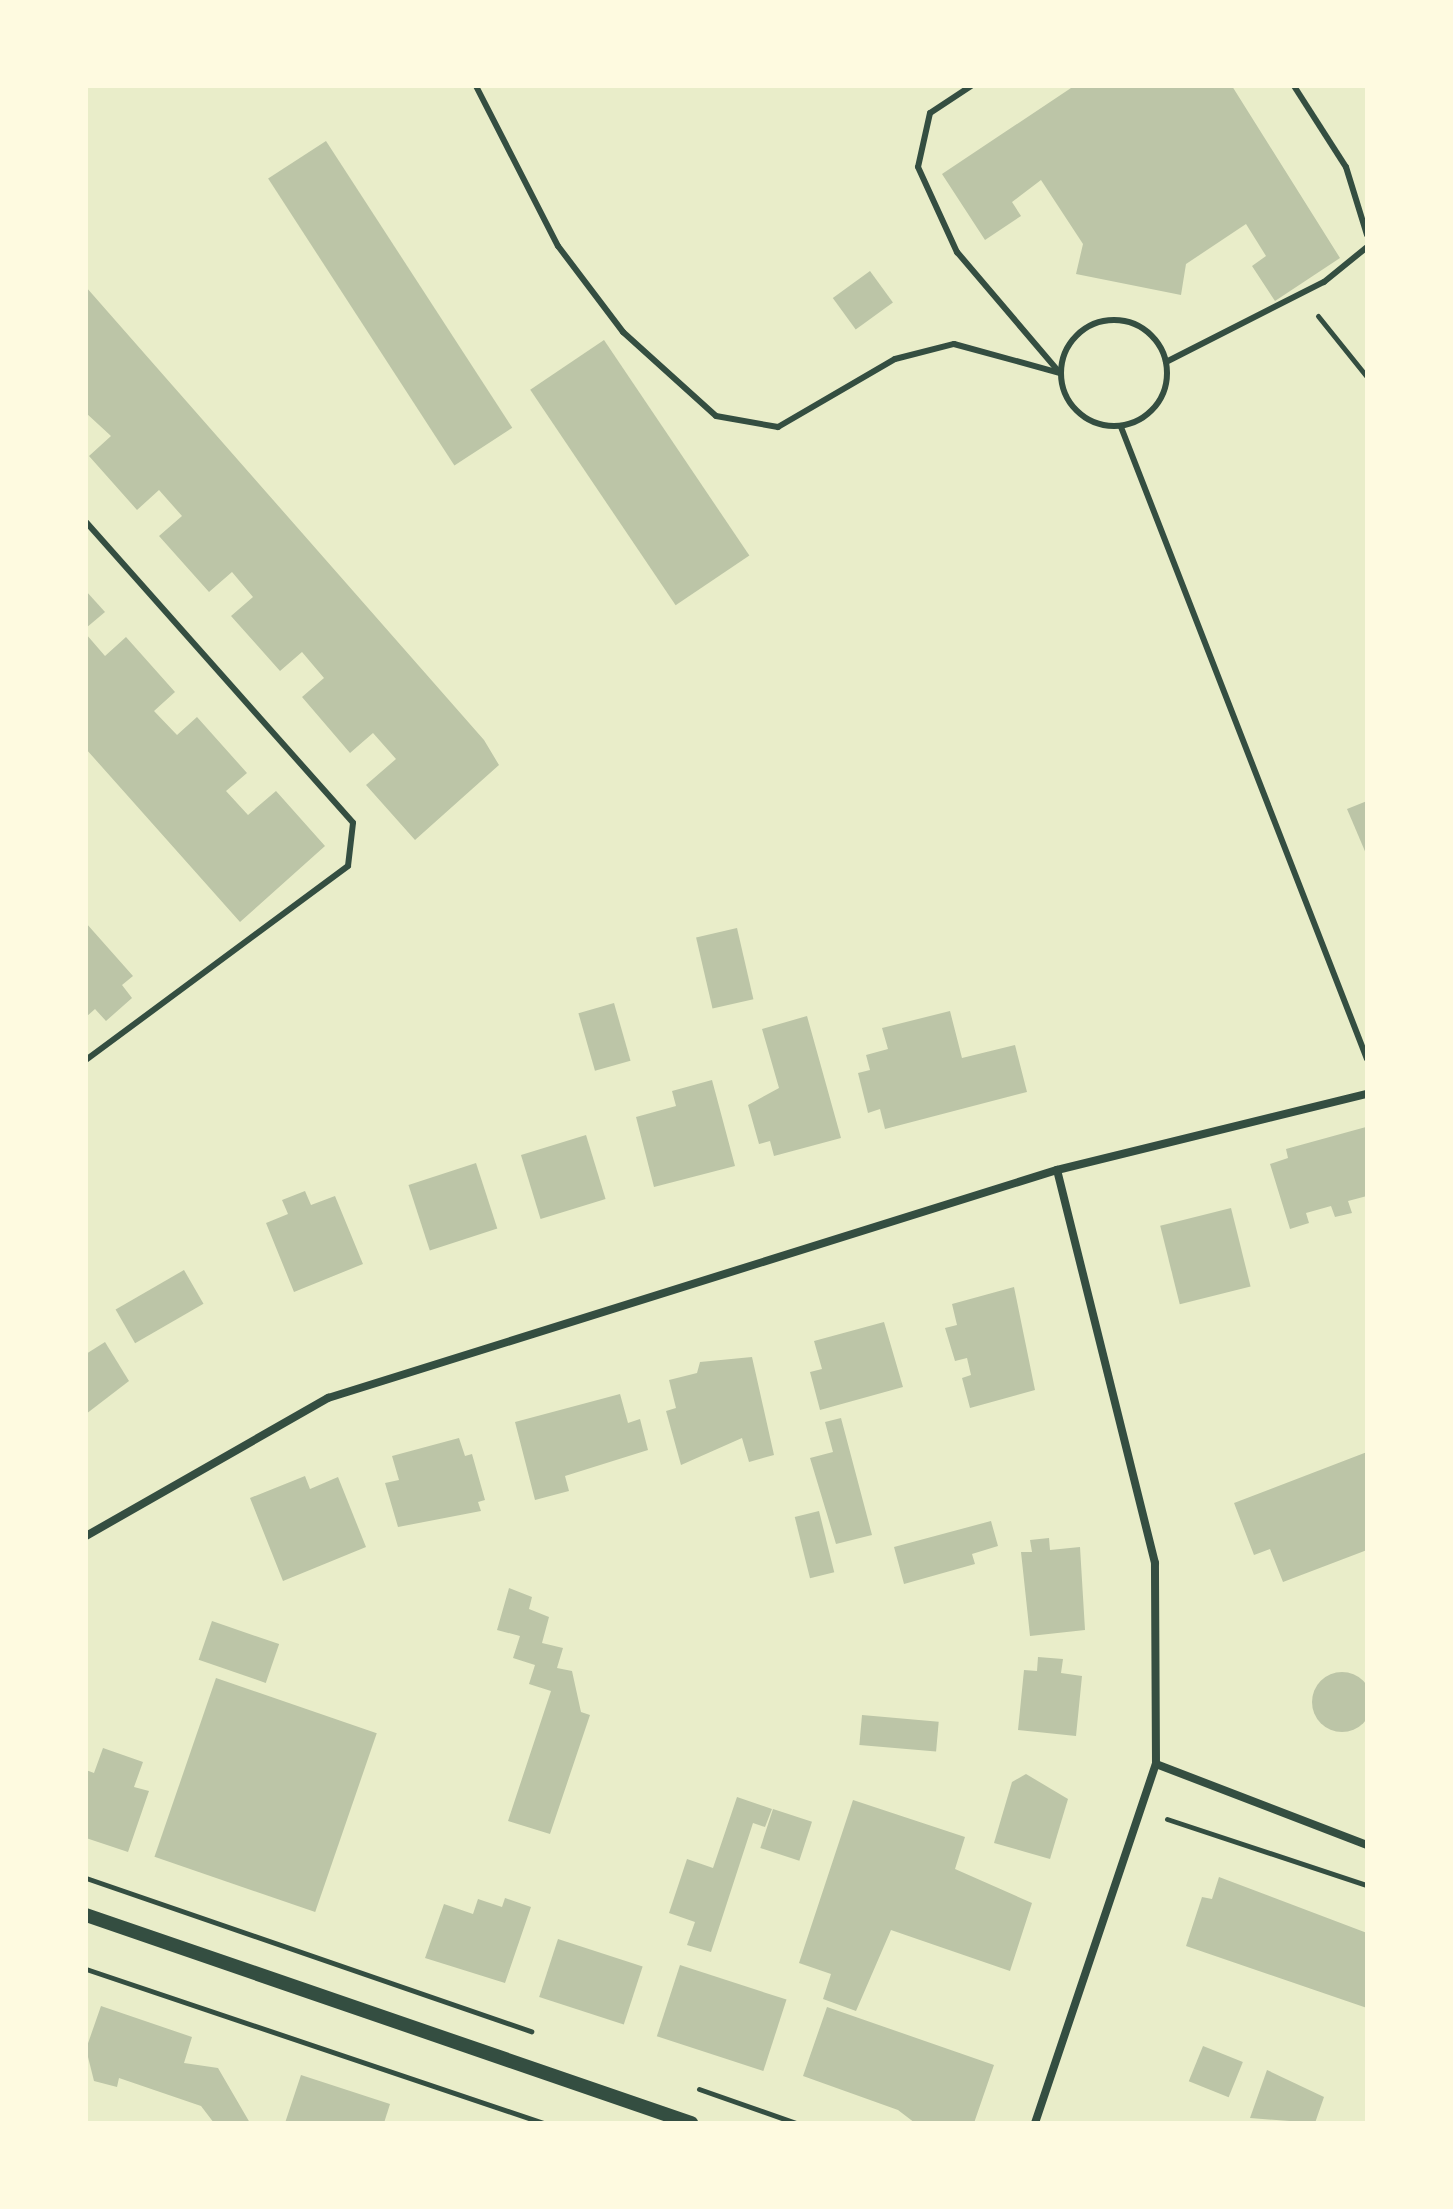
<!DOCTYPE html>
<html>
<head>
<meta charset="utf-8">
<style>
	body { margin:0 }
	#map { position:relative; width:1453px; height:2209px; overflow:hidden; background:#e9edc9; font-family:"Fira Sans Condensed",sans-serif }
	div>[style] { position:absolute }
	.building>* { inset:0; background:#bcc5a7; transform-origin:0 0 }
	.round { border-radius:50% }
	.path>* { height:5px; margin:-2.5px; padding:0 2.5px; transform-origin:2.5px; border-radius:2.5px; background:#344e41 }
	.service>* { height:6px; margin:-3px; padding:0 3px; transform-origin:3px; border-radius:3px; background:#344e41 }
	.service>.ring { margin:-3px; padding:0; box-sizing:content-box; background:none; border:6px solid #344e41; border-radius:50% }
	.minor>* { height:8px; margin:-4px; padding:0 4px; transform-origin:4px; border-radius:4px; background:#344e41 }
	.tertiary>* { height:14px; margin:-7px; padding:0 7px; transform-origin:7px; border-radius:7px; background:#344e41 }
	span { translate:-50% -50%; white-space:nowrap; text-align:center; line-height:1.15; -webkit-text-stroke:8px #fefae0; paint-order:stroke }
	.frame { position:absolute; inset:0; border:88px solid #fefae0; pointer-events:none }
</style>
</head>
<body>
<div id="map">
	<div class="building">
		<div style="clip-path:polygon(1074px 86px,1232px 86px,1340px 258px,1275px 301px,1252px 266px,1266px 256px,1246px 224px,1186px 264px,1181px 295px,1076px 274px,1083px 244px,1041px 180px,1012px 202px,1021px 216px,985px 240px,942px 174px)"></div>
		<div style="left:326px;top:141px;width:342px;height:69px;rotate:57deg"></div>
		<div style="left:870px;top:271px;width:39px;height:46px;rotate:54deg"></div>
		<div style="clip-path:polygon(86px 287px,484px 740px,499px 765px,415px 840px,366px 785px,396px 759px,373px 733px,350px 753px,302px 697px,324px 678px,302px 652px,280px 671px,231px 616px,253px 597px,232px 572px,209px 592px,159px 536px,182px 516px,159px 490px,137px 510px,89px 456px,111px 436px,86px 413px)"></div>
		<div style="left:604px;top:340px;width:260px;height:89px;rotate:56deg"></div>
		<div style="clip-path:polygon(86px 591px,105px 612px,86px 628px)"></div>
		<div style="clip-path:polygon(86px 634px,105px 656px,126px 637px,175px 692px,154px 711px,177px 735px,197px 717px,247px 773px,226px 791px,248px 815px,276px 791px,325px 846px,240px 922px,86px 749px)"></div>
		<div style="clip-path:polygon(1367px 801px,1367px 856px,1347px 809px)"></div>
		<div style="clip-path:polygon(86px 923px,133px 976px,122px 985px,132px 998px,106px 1021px,95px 1009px,86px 1017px)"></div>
		<div style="left:737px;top:928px;width:73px;height:42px;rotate:77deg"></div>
		<div style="left:614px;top:1003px;width:60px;height:37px;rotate:74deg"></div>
		<div style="clip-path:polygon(950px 1011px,962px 1058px,1015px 1045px,1027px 1092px,885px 1129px,880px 1109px,868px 1113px,858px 1073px,870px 1070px,866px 1055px,888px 1049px,882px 1028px)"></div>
		<div style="clip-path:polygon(807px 1016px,841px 1138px,774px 1156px,770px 1141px,759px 1144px,748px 1105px,779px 1088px,762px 1029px)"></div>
		<div style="clip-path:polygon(712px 1080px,735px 1166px,654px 1187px,636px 1117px,676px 1106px,672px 1091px)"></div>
		<div style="clip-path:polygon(1366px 1127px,1367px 1196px,1348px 1201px,1352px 1213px,1335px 1217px,1331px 1206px,1306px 1213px,1309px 1223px,1290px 1229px,1270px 1164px,1288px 1158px,1286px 1149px)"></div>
		<div style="left:586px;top:1135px;width:67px;height:68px;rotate:73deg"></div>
		<div style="left:476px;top:1163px;width:69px;height:71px;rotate:72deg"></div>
		<div style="clip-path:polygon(305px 1191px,311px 1205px,335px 1196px,363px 1264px,294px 1292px,266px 1223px,288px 1214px,282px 1200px)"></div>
		<div style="left:1231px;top:1208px;width:81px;height:73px;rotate:76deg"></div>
		<div style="left:184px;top:1270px;width:39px;height:79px;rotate:60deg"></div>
		<div style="clip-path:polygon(1014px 1287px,1035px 1390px,970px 1408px,962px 1378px,971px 1375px,967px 1358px,955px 1361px,945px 1328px,957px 1325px,952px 1304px)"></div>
		<div style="clip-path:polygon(884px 1322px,903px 1387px,820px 1410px,810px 1372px,822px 1369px,814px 1341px)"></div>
		<div style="clip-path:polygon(105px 1342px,129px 1381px,86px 1414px,86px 1354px)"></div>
		<div style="clip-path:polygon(752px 1357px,774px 1455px,749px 1462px,742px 1438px,681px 1465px,666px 1411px,676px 1408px,669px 1380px,697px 1373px,700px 1362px)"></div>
		<div style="clip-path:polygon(620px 1394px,628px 1423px,640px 1419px,648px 1450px,565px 1476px,569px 1491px,535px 1500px,515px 1422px)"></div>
		<div style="clip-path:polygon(841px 1418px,872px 1535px,836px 1544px,810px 1458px,833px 1452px,825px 1422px)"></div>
		<div style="clip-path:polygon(459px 1438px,465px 1456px,472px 1454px,485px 1500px,478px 1502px,481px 1511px,398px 1527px,385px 1483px,399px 1480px,392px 1456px)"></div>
		<div style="clip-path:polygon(1367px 1452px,1367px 1550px,1283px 1582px,1270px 1549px,1254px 1555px,1234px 1503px)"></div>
		<div style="clip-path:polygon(305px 1476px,310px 1489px,338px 1477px,366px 1547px,283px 1581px,250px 1498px)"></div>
		<div style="left:819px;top:1511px;width:63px;height:25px;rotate:76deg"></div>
		<div style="clip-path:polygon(991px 1521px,998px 1546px,972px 1554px,975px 1564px,904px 1584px,894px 1547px)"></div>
		<div style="clip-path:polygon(1049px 1538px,1050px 1550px,1080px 1547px,1085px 1630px,1030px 1636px,1021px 1552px,1032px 1552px,1030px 1540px)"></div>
		<div style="clip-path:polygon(509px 1588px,532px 1597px,529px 1609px,549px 1617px,542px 1643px,563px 1648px,557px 1668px,572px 1671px,581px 1712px,590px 1715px,550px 1834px,508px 1821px,551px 1691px,529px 1684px,535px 1665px,513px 1658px,520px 1636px,497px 1630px)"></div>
		<div style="left:212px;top:1621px;width:71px;height:41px;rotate:19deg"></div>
		<div style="clip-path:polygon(1038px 1657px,1063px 1659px,1061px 1673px,1082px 1676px,1076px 1736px,1018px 1730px,1024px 1670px,1037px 1671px)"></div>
		<div class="round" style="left:1312px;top:1672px;width:60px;height:60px"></div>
		<div style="left:216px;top:1678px;width:170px;height:189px;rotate:19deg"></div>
		<div style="left:862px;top:1715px;width:77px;height:30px;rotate:5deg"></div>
		<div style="clip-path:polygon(103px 1748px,143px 1762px,134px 1787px,149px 1791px,128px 1852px,86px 1838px,86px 1770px,94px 1773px)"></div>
		<div style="clip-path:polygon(1026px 1774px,1068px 1799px,1050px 1859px,994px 1843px,1012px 1782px)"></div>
		<div style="clip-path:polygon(737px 1797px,772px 1809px,765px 1827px,753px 1823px,711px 1952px,687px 1945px,695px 1922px,669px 1913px,687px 1859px,713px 1868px)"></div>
		<div style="clip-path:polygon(853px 1800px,965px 1837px,955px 1869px,1032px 1903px,1010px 1971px,891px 1930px,856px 2011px,823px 1999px,831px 1974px,799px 1963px)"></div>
		<div style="left:773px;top:1809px;width:41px;height:41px;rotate:18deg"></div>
		<div style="clip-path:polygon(1219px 1877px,1367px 1933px,1367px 2008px,1186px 1946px,1202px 1897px,1212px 1899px)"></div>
		<div style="clip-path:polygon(505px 1898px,531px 1907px,505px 1983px,425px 1958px,444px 1904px,473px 1914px,478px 1899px,502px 1907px)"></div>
		<div style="left:558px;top:1939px;width:89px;height:61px;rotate:18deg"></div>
		<div style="left:680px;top:1965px;width:112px;height:75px;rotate:18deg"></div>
		<div style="clip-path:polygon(101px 2006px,192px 2037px,184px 2063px,218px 2068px,250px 2123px,214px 2123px,201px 2106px,119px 2078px,117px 2087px,94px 2081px,86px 2049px)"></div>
		<div style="clip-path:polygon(827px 2007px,994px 2065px,974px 2123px,915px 2123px,898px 2110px,803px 2076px)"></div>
		<div style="left:1203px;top:2046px;width:43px;height:38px;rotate:22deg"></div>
		<div style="clip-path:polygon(1267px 2070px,1324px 2097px,1315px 2123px,1250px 2118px)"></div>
		<div style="clip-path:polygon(301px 2075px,390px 2104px,384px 2123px,285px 2123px)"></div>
	</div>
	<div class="path">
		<div style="left:1318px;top:316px;width:78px;rotate:51.2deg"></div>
		<div style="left:1167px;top:1819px;width:211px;rotate:18.3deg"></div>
		<div style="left:86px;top:1878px;width:471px;rotate:19deg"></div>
		<div style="left:86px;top:1969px;width:483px;rotate:18.6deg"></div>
		<div style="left:699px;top:2089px;width:103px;rotate:19.3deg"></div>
	</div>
	<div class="service">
		<div style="left:476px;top:86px;width:180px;rotate:62.9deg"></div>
		<div style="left:558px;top:246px;width:108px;rotate:52.9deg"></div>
		<div style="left:623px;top:332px;width:125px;rotate:42.1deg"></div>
		<div style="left:716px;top:416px;width:63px;rotate:10.1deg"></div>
		<div style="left:778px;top:427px;width:135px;rotate:-30.2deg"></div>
		<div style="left:895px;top:359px;width:61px;rotate:-14.3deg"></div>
		<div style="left:954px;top:344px;width:110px;rotate:15.3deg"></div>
		<div style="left:971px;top:86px;width:49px;rotate:146.6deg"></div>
		<div style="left:930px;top:113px;width:55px;rotate:102.5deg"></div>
		<div style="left:918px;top:167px;width:94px;rotate:65.4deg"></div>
		<div style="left:957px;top:252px;width:159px;rotate:49.6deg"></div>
		<div style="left:1294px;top:86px;width:96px;rotate:57.3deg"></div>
		<div style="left:1346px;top:167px;width:71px;rotate:72.8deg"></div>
		<div class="ring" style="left:1061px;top:320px;width:100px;height:100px"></div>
		<div style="left:1166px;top:362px;width:177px;rotate:-26.9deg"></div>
		<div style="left:1324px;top:282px;width:55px;rotate:-39.1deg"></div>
		<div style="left:1121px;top:427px;width:678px;rotate:68.73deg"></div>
		<div style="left:86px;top:522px;width:402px;rotate:48.4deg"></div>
		<div style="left:353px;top:823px;width:43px;rotate:96.6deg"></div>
		<div style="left:348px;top:866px;width:326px;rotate:143.5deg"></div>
	</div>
	<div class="minor">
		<div style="left:86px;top:1536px;width:279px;rotate:-29.7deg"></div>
		<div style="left:328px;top:1398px;width:764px;rotate:-17.37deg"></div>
		<div style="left:1057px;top:1170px;width:319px;rotate:-13.8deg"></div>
		<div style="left:1156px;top:1764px;width:226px;rotate:21deg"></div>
		<div style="left:1035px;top:2123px;width:379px;rotate:-71.4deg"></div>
		<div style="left:1156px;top:1764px;width:201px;rotate:-90.3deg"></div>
		<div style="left:1155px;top:1563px;width:405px;rotate:-104deg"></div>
	</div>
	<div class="tertiary">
		<div style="left:86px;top:1915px;width:640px;rotate:18.97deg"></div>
	</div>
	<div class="frame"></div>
</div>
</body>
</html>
